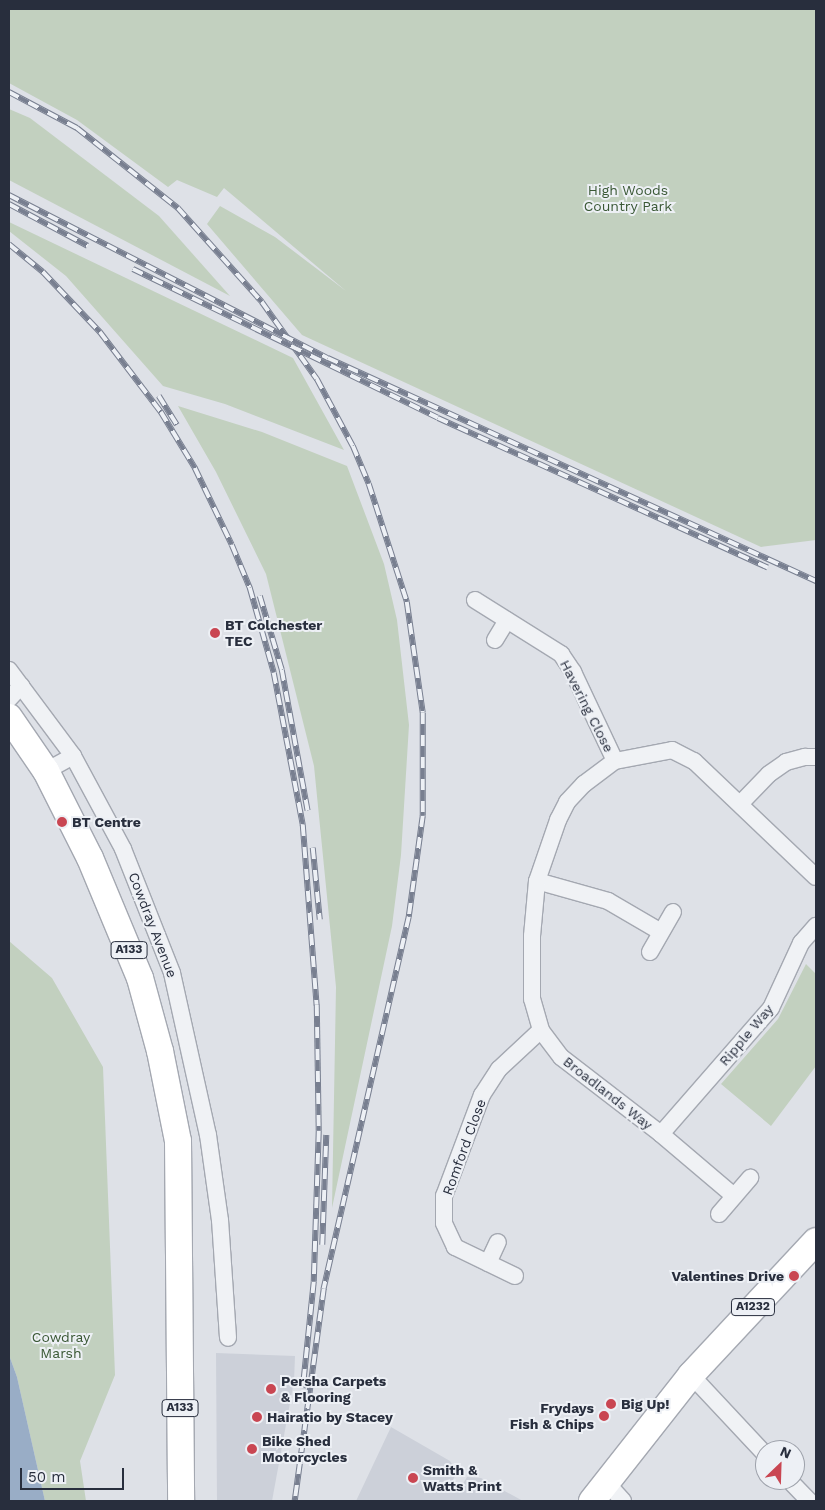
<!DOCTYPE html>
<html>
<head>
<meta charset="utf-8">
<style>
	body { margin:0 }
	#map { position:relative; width:825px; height:1510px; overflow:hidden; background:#dee1e7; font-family:"Work Sans",sans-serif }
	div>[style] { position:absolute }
	.built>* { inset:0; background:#ccd0d9 }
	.green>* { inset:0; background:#c2d0bf }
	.water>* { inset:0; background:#99adc6 }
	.roads { filter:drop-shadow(1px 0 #a4a8b1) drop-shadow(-1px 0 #a4a8b1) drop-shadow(0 1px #a4a8b1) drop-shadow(0 -1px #a4a8b1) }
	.minor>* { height:16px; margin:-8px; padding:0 8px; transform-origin:8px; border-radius:8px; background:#f0f2f5 }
	.primary>* { height:26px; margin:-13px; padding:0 13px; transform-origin:13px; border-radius:13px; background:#fff }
	.rail>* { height:5.5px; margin-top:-2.75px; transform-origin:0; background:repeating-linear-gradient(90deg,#edf0f5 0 11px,#787f90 0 22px); box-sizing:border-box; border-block:1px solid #787f90 }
	.dots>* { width:14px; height:14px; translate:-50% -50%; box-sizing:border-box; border:2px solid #edf0f5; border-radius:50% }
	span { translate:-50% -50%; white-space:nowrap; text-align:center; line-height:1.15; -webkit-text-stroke:4px #edf0f5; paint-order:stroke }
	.shield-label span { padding:1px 4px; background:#edf0f5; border:1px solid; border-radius:4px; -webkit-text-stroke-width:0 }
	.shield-label { font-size:12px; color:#282e3d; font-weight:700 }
	.park-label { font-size:14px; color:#3a5835 }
	.poi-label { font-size:14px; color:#282e3d; font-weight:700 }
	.left { translate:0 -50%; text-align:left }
	.right { translate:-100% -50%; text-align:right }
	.street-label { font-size:14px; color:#282e3d }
	.frame { position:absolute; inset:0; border:10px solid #282e3d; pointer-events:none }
	.north { position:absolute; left:755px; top:1440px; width:50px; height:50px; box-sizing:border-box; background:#edf0f5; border:1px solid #9ea2ab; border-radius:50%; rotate:24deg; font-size:14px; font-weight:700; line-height:20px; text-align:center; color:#282e3d }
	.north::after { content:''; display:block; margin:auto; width:18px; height:22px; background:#c94652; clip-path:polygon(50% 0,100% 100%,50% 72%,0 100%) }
	.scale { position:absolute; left:20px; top:1468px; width:104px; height:22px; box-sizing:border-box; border:2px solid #282e3d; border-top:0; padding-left:6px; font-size:15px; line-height:18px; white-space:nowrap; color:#282e3d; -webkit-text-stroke:4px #edf0f5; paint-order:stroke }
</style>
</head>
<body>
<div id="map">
	<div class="built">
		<div style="clip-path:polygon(216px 1353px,295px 1356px,294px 1381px,272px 1501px,217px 1501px)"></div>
		<div style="clip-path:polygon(391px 1427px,450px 1461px,457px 1472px,449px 1488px,458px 1492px,467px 1477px,481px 1478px,523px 1501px,356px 1501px)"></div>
	</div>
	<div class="green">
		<div style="clip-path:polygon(9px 9px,816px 9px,816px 540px,761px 547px,302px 335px,207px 224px,220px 206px,275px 237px,346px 291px,224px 188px,217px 197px,177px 180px,168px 187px,77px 120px,9px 83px)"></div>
		<div style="clip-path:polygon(9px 109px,30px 118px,159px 216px,230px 296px,9px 180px)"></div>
		<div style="clip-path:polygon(9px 222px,293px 358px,344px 450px,225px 404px,163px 386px,66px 276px,9px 231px)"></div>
		<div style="clip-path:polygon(178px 406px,262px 432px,347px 466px,384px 564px,397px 620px,409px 725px,401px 855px,392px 926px,332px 1208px,336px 987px,314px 766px,266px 574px,216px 472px)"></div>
		<div style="clip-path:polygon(9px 941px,52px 978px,103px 1067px,115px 1375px,80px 1461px,86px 1501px,45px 1501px,17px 1377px,9px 1355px)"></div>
		<div style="clip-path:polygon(806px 964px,816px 974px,816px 1066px,771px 1126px,721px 1084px,778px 1019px)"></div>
	</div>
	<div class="water">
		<div style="clip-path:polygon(9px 1355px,17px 1377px,45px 1501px,9px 1501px)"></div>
	</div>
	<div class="roads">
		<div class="minor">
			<div style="left:475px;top:600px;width:102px;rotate:32.1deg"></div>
			<div style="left:561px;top:654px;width:22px;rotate:56deg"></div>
			<div style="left:573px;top:672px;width:98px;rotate:64.7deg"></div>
			<div style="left:495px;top:640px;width:23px;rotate:-59deg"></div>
			<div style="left:9px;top:670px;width:107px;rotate:53.3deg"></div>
			<div style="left:73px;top:756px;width:106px;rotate:61.7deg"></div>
			<div style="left:123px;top:849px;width:133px;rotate:68.4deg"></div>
			<div style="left:172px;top:973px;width:166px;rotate:77.5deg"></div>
			<div style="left:208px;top:1135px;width:86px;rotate:82deg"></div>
			<div style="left:220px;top:1220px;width:118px;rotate:86.1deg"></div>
			<div style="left:9px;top:699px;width:18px;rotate:-47deg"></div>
			<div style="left:46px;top:771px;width:31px;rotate:-29deg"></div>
			<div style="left:741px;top:803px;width:40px;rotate:-46deg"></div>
			<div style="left:769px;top:774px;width:21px;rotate:-35deg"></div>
			<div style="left:786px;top:762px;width:20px;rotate:-15deg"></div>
			<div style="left:805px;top:757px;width:11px"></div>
			<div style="left:537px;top:881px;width:74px;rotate:15.7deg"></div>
			<div style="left:608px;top:901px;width:61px;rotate:30.3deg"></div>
			<div style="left:650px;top:952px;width:46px;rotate:-60.1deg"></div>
			<div style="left:661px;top:1134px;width:167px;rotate:-48.9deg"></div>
			<div style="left:771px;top:1008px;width:72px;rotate:-65.2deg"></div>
			<div style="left:801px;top:943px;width:23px;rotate:-49deg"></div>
			<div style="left:734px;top:1196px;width:96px;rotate:-139.7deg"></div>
			<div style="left:661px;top:1134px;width:126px;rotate:-142.4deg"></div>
			<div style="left:561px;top:1057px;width:34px;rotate:-127deg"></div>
			<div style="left:541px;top:1030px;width:32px;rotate:-106deg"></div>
			<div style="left:532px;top:999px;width:63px;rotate:-90deg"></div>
			<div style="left:532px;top:936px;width:55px;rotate:-84.8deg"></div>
			<div style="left:537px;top:881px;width:65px;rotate:-71deg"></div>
			<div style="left:558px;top:820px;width:20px;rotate:-63deg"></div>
			<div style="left:567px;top:802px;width:25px;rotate:-47deg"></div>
			<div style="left:584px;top:784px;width:39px;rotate:-37deg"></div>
			<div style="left:615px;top:761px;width:58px;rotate:-10.9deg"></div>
			<div style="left:672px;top:750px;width:25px;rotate:27deg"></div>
			<div style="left:694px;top:761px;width:168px;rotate:43.6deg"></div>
			<div style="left:719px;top:1214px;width:48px;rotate:-49.3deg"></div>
			<div style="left:488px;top:1263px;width:23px;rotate:-65deg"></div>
			<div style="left:515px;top:1276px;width:67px;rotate:-154.2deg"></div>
			<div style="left:455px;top:1247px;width:26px;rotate:-115deg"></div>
			<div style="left:444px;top:1223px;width:27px;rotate:-90deg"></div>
			<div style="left:444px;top:1196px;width:108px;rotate:-69.4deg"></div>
			<div style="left:482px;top:1095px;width:31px;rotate:-57deg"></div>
			<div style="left:499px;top:1069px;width:57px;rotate:-42.9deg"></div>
			<div style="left:691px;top:1375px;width:108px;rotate:46.9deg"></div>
			<div style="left:789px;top:1480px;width:29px;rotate:46deg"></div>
			<div style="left:607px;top:1483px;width:24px;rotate:48deg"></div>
		</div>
		<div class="primary">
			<div style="left:9px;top:717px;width:65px;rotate:55.6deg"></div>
			<div style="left:46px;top:771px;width:97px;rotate:63.2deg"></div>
			<div style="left:90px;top:858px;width:130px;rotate:67.4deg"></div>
			<div style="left:140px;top:978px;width:76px;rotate:74.7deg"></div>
			<div style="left:160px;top:1051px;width:92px;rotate:78.7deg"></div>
			<div style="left:178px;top:1141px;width:360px;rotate:89.5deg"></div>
			<div style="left:592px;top:1501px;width:160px;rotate:-51.8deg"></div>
			<div style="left:691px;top:1375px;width:183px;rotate:-47deg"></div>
		</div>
	</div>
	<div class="rail">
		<div style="left:9px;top:92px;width:77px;rotate:27.9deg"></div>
		<div style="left:77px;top:128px;width:129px;rotate:38.4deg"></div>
		<div style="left:178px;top:208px;width:126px;rotate:48.2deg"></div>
		<div style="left:262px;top:302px;width:95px;rotate:54.5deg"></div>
		<div style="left:317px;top:379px;width:76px;rotate:61.8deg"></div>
		<div style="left:353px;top:446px;width:41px;rotate:67.2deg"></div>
		<div style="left:369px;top:484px;width:124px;rotate:72.1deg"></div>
		<div style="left:407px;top:602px;width:112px;rotate:81.8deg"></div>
		<div style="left:423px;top:713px;width:103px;rotate:90deg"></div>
		<div style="left:423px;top:816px;width:102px;rotate:97.9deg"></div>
		<div style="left:409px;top:917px;width:382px;rotate:102.9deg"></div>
		<div style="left:324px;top:1289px;width:214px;rotate:97.8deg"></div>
		<div style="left:9px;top:195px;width:358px;rotate:27.1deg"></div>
		<div style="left:328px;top:358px;width:537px;rotate:24.56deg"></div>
		<div style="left:9px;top:204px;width:89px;rotate:28deg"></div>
		<div style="left:9px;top:244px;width:44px;rotate:39.5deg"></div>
		<div style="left:43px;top:272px;width:83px;rotate:46.5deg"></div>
		<div style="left:100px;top:332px;width:101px;rotate:52.7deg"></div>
		<div style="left:161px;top:412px;width:66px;rotate:58.7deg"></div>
		<div style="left:195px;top:468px;width:85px;rotate:64.3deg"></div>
		<div style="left:232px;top:545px;width:47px;rotate:67.3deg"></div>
		<div style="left:250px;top:588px;width:88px;rotate:74.2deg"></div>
		<div style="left:274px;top:673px;width:155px;rotate:79.2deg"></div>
		<div style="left:303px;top:825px;width:181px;rotate:85.6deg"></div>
		<div style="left:317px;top:1005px;width:126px;rotate:89.1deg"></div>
		<div style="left:319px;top:1131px;width:151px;rotate:91.9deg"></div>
		<div style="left:314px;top:1282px;width:107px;rotate:95.9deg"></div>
		<div style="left:133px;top:269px;width:339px;rotate:26deg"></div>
		<div style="left:438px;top:418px;width:362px;rotate:24.4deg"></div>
		<div style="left:159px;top:396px;width:34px;rotate:58deg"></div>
		<div style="left:260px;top:596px;width:77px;rotate:73.4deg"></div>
		<div style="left:282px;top:670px;width:143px;rotate:79.6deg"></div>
		<div style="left:313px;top:848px;width:72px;rotate:84.4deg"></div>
		<div style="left:322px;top:1245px;width:110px;rotate:-87.9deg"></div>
	</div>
	<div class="dots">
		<div style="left:215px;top:633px;background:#c94652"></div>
		<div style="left:62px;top:822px;background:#c94652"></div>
		<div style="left:794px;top:1276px;background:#c94652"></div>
		<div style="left:271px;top:1389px;background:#c94652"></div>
		<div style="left:611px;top:1404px;background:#c94652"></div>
		<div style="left:604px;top:1416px;background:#c94652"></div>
		<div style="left:257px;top:1417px;background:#c94652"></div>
		<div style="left:252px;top:1449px;background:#c94652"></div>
		<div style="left:413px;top:1478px;background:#c94652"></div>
	</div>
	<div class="shield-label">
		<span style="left:129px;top:950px">A133</span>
		<span style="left:753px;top:1307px">A1232</span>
		<span style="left:180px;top:1408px">A133</span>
	</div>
	<div class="park-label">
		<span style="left:628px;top:198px">High Woods<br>Country Park</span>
		<span style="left:61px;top:1345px">Cowdray<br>Marsh</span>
	</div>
	<div class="poi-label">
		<span class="left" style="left:225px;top:633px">BT Colchester<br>TEC</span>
		<span class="left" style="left:72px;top:822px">BT Centre</span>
		<span class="right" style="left:784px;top:1276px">Valentines Drive</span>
		<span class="left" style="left:281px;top:1389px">Persha Carpets<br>&amp; Flooring</span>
		<span class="left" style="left:621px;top:1404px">Big Up!</span>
		<span class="right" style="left:594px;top:1416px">Frydays<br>Fish &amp; Chips</span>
		<span class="left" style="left:267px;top:1417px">Hairatio by Stacey</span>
		<span class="left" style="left:262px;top:1449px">Bike Shed<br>Motorcycles</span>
		<span class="left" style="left:423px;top:1478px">Smith &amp;<br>Watts Print</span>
	</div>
	<div class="street-label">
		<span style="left:587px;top:706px;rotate:63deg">Havering Close</span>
		<span style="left:153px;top:925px;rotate:69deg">Cowdray Avenue</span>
		<span style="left:746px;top:1035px;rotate:-50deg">Ripple Way</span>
		<span style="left:608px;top:1093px;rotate:38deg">Broadlands Way</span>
		<span style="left:464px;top:1147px;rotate:-70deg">Romford Close</span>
	</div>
	<div class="frame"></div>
	<div class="north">N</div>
	<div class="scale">50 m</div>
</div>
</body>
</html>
